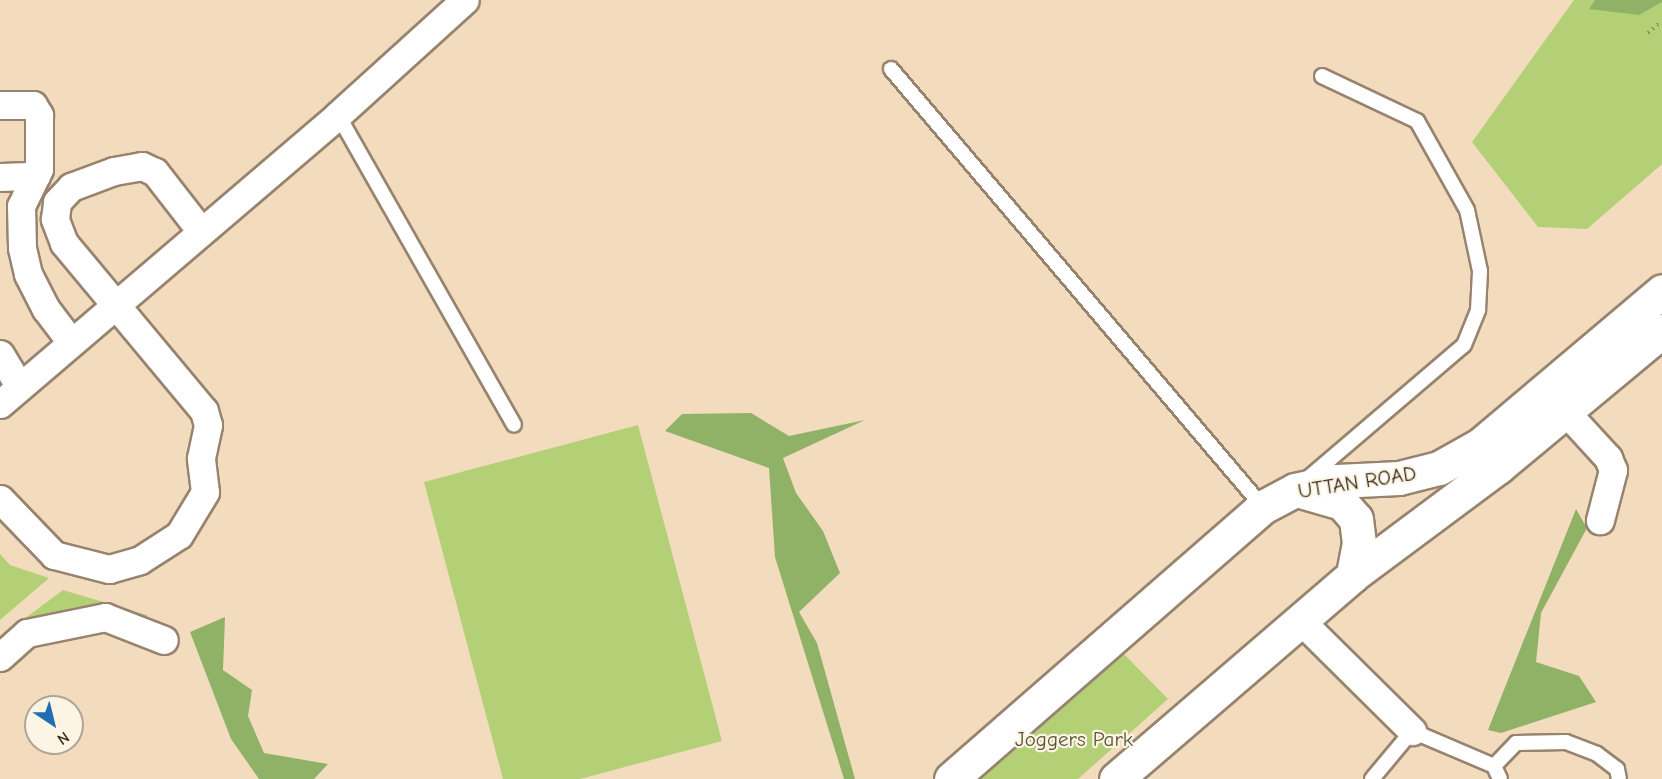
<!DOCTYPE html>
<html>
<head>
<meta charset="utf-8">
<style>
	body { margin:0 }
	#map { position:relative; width:1662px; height:779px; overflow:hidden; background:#f3dcbd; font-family:"Comic Neue",sans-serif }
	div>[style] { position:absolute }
	.green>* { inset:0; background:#b4d076 }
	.forest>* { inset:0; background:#8fb267 }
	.path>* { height:4px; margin-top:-2px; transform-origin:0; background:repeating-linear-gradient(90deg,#97836e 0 1.5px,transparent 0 6px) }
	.roads { filter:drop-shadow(2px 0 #97836e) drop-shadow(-2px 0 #97836e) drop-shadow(0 2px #97836e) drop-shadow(0 -2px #97836e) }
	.lane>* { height:14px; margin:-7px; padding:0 7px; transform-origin:7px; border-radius:7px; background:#fff }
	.street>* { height:27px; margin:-13.5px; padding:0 13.5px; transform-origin:13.5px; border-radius:13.5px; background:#fff }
	.secondary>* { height:33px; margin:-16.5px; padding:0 16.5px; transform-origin:16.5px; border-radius:16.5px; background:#fff }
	span { translate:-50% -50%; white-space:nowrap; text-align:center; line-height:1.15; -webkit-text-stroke:4.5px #fcf5e5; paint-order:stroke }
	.street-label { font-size:21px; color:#3b2a1e }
	.park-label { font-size:21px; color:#595434 }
	.north { position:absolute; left:24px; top:695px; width:60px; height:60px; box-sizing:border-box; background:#fcf5e5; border:2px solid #afa495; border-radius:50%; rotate:145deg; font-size:16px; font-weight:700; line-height:24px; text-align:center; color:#3b2a1e }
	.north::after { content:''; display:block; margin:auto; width:21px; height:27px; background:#1f6fb2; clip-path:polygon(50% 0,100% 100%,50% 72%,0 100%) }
</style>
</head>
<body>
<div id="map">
	<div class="green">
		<div style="clip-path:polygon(1574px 0,1662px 0,1662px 164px,1587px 229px,1538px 227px,1472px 142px)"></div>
		<div style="clip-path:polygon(638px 425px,722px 741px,580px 779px,503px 779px,424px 482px)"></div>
		<div style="clip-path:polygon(0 554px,10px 565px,49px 578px,0 620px)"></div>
		<div style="clip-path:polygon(63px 590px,147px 615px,147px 648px,67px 613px,0 674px,0 637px)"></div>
		<div style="clip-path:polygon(1123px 653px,1168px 699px,1078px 779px,978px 779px)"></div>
	</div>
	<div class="forest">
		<div style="clip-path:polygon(1595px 0,1662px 0,1662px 2px,1639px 15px,1589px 9px)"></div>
		<div style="clip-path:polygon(751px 413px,789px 436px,865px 420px,783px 458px,796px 493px,823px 531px,840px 573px,799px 612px,817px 643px,855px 779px,844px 779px,775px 557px,769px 468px,665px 431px,682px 414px)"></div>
		<div style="clip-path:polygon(1576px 509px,1587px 528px,1541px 613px,1536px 662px,1579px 676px,1596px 702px,1501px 733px,1488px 730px)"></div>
		<div style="clip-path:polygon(225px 617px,223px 670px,252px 690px,248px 716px,264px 753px,328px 764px,314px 779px,259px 779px,231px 739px,190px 632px)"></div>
	</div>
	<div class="path">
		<div style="left:1648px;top:33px;width:18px;rotate:-41deg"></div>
	</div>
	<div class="roads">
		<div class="lane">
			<div style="left:891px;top:69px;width:575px;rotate:49.66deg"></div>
			<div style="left:338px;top:115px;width:356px;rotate:60.4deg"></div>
			<div style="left:1307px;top:479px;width:206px;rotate:-40.5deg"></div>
			<div style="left:1464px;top:345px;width:38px;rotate:-68deg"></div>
			<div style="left:1478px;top:310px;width:39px;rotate:-87deg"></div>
			<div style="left:1480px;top:271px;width:62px;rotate:-102deg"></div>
			<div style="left:1467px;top:210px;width:102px;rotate:-119.3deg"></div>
			<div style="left:1417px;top:121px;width:105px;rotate:-154.7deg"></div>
			<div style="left:1494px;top:766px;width:32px;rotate:-46deg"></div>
			<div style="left:1516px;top:743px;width:50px;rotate:-1.1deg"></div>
			<div style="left:1566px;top:742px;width:33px;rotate:21deg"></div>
			<div style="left:1597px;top:754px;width:25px;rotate:37deg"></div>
			<div style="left:1617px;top:769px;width:10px;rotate:79deg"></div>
			<div style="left:1372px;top:779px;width:62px;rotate:-50.2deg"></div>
			<div style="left:1412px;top:731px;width:89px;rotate:23.1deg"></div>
			<div style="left:1494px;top:766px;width:14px;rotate:65deg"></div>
		</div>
		<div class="street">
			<div style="left:0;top:105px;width:33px"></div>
			<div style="left:33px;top:105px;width:12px;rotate:59deg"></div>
			<div style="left:39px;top:115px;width:54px;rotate:90deg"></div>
			<div style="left:39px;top:169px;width:41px;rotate:115.9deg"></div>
			<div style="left:21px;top:206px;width:42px;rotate:88.6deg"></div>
			<div style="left:22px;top:248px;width:27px;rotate:77deg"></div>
			<div style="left:28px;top:274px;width:39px;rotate:63deg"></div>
			<div style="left:46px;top:309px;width:41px;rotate:52.9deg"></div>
			<div style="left:0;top:177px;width:36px;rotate:-2deg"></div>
			<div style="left:0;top:354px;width:37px;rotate:59deg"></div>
			<div style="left:0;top:404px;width:445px;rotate:-40.5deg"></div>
			<div style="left:338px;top:115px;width:171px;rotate:-42.2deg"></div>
			<div style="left:1565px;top:411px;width:64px;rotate:47.5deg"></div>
			<div style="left:1608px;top:458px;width:13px;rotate:67deg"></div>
			<div style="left:1613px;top:470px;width:52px;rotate:104.6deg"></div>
			<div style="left:0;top:499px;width:78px;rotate:46deg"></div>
			<div style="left:54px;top:555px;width:57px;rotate:14.3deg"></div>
			<div style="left:109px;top:569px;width:32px;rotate:-16deg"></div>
			<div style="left:140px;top:560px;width:46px;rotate:-32.7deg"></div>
			<div style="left:179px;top:535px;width:50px;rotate:-58.8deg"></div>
			<div style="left:205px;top:492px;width:34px;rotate:-97deg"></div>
			<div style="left:201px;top:458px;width:34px;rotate:-78deg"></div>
			<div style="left:208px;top:425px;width:15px;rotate:-106deg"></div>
			<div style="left:204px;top:411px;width:219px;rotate:-129.8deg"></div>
			<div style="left:64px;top:243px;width:26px;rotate:-111deg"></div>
			<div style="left:55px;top:219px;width:17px;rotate:-83deg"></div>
			<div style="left:57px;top:202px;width:21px;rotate:-47deg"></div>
			<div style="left:71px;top:187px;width:46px;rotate:-20.4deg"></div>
			<div style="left:114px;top:171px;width:28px;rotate:-10deg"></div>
			<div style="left:142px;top:166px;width:14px;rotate:25deg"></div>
			<div style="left:155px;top:172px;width:75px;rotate:52.1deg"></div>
			<div style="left:1300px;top:620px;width:158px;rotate:44.7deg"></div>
			<div style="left:0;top:657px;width:36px;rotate:-42deg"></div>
			<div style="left:27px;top:633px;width:80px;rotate:-11.6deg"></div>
			<div style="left:105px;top:617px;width:63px;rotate:21.3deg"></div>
		</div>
		<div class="secondary">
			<div style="left:1300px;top:491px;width:44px;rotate:15.9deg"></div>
			<div style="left:1342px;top:503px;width:21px;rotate:49deg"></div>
			<div style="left:1356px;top:519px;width:24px;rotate:83deg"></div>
			<div style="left:1359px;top:543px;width:33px;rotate:101deg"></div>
			<div style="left:951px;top:779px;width:414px;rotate:-41.1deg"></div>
			<div style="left:1263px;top:507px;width:36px;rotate:-28deg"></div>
			<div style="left:1295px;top:490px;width:43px;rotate:-12.1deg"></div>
			<div style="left:1337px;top:481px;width:62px;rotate:-2.8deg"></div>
			<div style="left:1399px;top:478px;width:41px;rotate:-14deg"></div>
			<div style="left:1439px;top:468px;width:47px;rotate:-29.3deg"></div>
			<div style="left:1480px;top:445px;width:238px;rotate:-40.2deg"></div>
			<div style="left:1116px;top:779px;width:313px;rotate:-40.7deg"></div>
			<div style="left:1353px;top:575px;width:181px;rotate:-36.7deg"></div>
			<div style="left:1498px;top:467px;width:213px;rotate:-39.7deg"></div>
		</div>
	</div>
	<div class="street-label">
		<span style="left:1357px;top:482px;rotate:-9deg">UTTAN ROAD</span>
	</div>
	<div class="park-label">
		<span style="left:1074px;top:739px">Joggers Park</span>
	</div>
	<div class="north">N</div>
</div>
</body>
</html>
